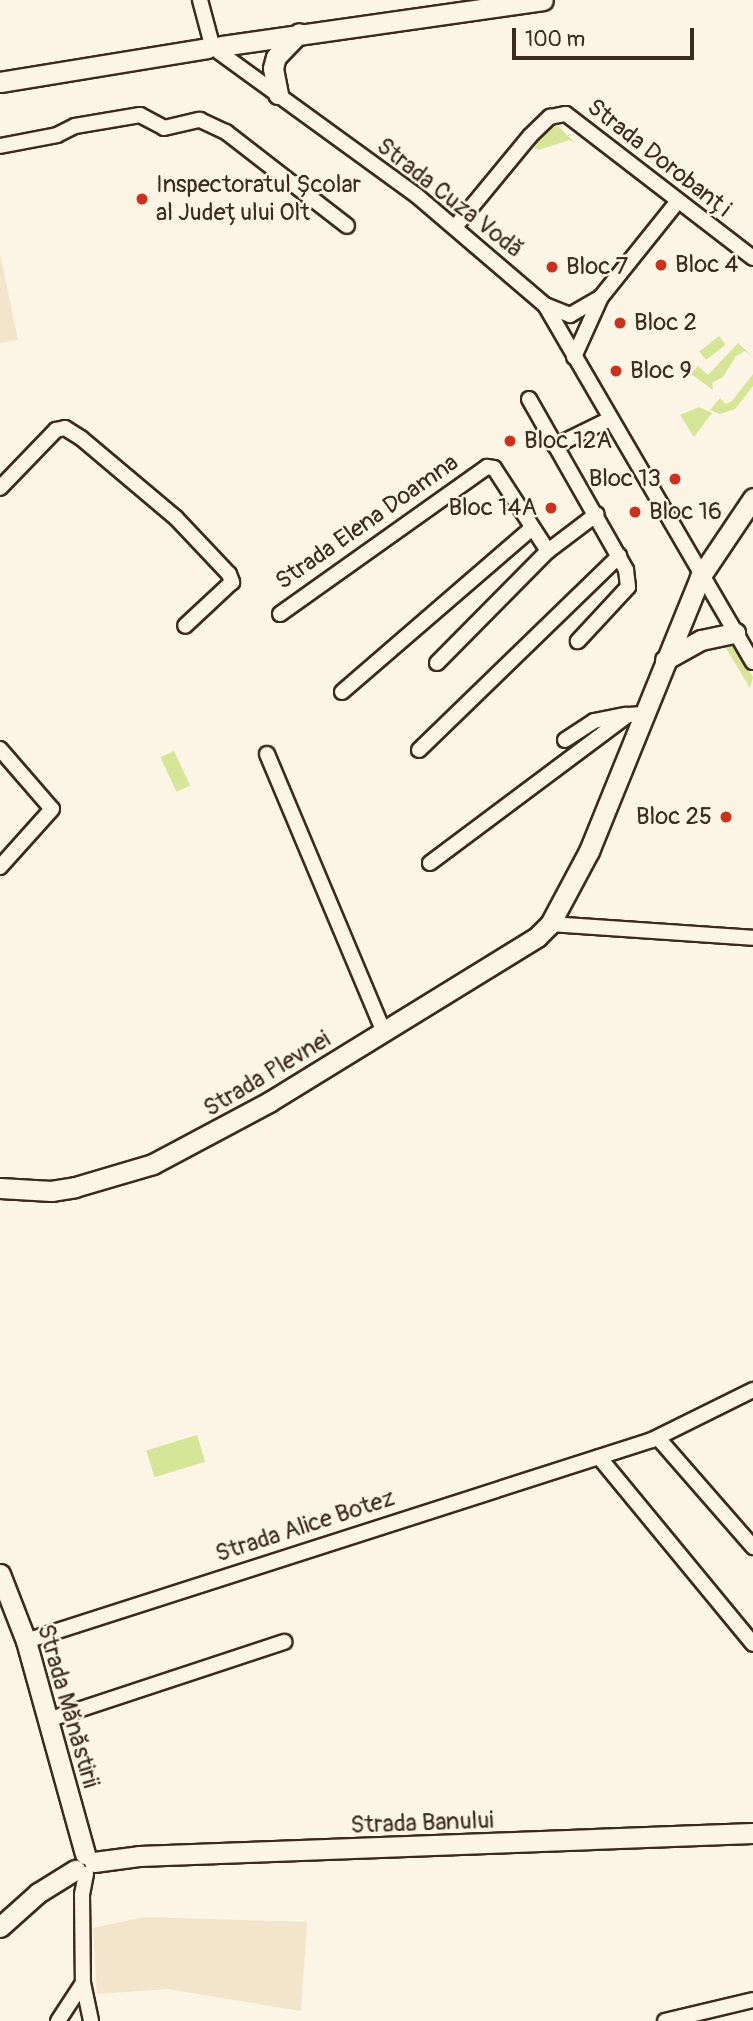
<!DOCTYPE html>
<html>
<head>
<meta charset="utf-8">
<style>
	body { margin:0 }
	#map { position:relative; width:753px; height:2021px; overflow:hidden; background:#fcf5e5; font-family:Pangolin,sans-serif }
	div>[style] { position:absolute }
	.built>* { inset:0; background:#f3e4cc }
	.green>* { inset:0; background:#d7e599; transform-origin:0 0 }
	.roads { filter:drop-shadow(2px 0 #3b2a1e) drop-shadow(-2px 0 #3b2a1e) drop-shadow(0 2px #3b2a1e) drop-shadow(0 -2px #3b2a1e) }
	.street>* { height:14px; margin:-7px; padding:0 7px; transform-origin:7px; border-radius:7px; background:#fcf5e5 }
	.secondary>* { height:19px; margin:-9.5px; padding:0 9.5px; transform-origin:9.5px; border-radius:9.5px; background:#fcf5e5 }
	.dots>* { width:19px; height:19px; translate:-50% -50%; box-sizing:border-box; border:4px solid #fcf5e5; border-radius:50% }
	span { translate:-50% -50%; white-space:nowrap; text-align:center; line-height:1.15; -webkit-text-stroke:5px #fcf5e5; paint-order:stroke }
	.street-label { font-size:24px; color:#3b2a1e }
	.poi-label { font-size:24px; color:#3b2a1e }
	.left { translate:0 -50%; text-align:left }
	.right { translate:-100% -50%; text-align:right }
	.scale { position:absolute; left:512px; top:28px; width:182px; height:32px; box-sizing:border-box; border:4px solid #3b2a1e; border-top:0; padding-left:9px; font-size:21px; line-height:24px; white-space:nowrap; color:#3b2a1e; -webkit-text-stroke:5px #fcf5e5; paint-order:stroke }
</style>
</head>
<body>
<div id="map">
	<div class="built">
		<div style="clip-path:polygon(0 254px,18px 340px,0 343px)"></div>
		<div style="clip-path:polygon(144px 1917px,307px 1922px,301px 2011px,168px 1989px,97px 1994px,93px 1928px)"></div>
	</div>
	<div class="green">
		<div style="clip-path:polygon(556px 124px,576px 144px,570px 140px,538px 150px,532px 144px)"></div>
		<div style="left:719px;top:336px;width:11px;height:25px;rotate:52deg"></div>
		<div style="clip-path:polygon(738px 343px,753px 357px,745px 351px,736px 356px,723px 377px,712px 383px,713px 390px,691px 374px,698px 366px,708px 375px)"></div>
		<div style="clip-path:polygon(753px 374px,753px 386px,735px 409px,720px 414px,710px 410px,720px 398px,726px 404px,732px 401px)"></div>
		<div style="clip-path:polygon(699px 407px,712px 413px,694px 437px,680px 415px)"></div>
		<div style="clip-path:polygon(729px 641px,753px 677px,750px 688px,724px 645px)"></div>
		<div style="left:174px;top:751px;width:38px;height:15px;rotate:65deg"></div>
		<div style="left:197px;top:1435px;width:28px;height:53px;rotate:73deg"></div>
	</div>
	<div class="roads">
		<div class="street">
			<div style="left:200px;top:0;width:42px;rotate:75deg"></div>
			<div style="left:219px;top:52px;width:243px;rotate:36deg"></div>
			<div style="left:416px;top:195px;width:170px;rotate:40.5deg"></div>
			<div style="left:545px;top:305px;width:413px;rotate:59.8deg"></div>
			<div style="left:0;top:146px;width:58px;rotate:-10.9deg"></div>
			<div style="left:57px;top:135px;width:20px;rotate:-27deg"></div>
			<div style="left:75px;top:126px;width:66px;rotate:-9.6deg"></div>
			<div style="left:140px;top:115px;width:27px;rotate:28deg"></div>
			<div style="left:164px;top:128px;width:37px;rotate:-13deg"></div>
			<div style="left:200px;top:120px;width:29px;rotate:25deg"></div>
			<div style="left:226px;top:132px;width:153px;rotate:37.8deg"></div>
			<div style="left:455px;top:227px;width:118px;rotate:-50.5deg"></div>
			<div style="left:530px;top:136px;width:28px;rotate:-44deg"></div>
			<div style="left:550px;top:117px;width:16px;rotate:-11deg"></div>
			<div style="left:566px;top:114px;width:236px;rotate:37.6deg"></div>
			<div style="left:545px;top:305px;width:27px;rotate:22deg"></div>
			<div style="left:570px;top:315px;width:34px;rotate:-30deg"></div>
			<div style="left:574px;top:357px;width:66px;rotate:-65.8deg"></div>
			<div style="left:601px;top:297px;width:122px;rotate:-51.3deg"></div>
			<div style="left:529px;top:399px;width:197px;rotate:60.4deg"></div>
			<div style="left:626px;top:570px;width:17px;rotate:83deg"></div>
			<div style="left:628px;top:587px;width:74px;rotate:132.8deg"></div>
			<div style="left:555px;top:446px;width:59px;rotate:-26.1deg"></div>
			<div style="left:0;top:488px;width:81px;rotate:-46deg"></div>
			<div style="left:56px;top:430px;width:9px;rotate:-13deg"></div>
			<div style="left:65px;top:428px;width:19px;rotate:32deg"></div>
			<div style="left:81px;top:438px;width:124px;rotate:40.1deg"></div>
			<div style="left:176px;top:518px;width:77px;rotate:46.6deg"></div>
			<div style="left:229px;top:574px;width:9px;rotate:69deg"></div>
			<div style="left:232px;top:582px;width:64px;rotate:136.9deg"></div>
			<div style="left:280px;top:614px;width:254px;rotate:-35.4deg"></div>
			<div style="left:487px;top:467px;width:7px;rotate:8deg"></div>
			<div style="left:494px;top:468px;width:99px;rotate:57deg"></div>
			<div style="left:548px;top:551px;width:61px;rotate:-37.1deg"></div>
			<div style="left:437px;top:663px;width:158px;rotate:-45.3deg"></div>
			<div style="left:342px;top:692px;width:250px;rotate:-40.8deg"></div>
			<div style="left:565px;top:740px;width:35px;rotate:-33deg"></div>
			<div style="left:594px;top:721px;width:33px;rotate:-11deg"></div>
			<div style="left:0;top:749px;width:79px;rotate:49.1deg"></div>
			<div style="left:52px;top:809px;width:78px;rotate:131.9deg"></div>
			<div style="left:419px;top:750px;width:279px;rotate:-44.1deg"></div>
			<div style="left:267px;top:754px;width:302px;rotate:67.2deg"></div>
			<div style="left:430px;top:863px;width:247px;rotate:-36.8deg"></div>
			<div style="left:628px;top:715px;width:16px;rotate:-4deg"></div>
			<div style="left:550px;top:924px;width:203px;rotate:3.9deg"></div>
			<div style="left:658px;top:1438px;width:145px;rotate:48.9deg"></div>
			<div style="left:599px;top:1457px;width:242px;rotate:50.5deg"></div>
			<div style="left:26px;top:1641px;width:657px;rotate:-17.8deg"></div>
			<div style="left:652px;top:1440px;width:113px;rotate:-26.3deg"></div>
			<div style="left:48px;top:1720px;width:249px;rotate:-18.3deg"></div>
			<div style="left:86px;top:1874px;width:20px;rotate:101deg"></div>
			<div style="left:82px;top:1894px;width:89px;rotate:89.4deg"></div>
			<div style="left:83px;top:1983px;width:39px;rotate:78deg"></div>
			<div style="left:58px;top:2021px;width:45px;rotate:-56.7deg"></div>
			<div style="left:665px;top:2021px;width:90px;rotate:-13.4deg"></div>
		</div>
		<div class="secondary">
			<div style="left:221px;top:46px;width:325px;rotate:-8.1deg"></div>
			<div style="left:0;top:82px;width:210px;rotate:-9.3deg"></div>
			<div style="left:278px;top:94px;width:26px;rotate:-101deg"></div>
			<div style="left:273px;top:68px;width:11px;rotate:-75deg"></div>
			<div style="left:276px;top:57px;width:33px;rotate:-46deg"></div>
			<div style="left:665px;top:660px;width:41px;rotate:-29.1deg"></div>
			<div style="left:701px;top:640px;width:35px;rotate:-12deg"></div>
			<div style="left:0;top:1188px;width:51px;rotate:3.4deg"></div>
			<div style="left:51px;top:1191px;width:24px;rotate:-9deg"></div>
			<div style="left:75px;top:1187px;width:81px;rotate:-16.4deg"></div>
			<div style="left:153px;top:1164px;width:132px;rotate:-28.1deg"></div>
			<div style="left:269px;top:1102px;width:315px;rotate:-31.6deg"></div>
			<div style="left:537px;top:937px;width:18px;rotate:-45deg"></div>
			<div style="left:550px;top:924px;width:83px;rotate:-61.9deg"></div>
			<div style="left:589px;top:851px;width:296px;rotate:-67.9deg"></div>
			<div style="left:700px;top:577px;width:95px;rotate:-56.1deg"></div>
			<div style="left:0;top:1574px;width:72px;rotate:68.8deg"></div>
			<div style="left:26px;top:1641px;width:221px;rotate:74.5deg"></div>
			<div style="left:94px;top:1862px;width:45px;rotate:-7.6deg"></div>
			<div style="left:139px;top:1856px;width:614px;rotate:-2.15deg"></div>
			<div style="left:0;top:1927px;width:51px;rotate:-41.8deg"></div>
			<div style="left:38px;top:1893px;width:44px;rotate:-31.9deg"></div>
		</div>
	</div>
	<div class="dots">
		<div style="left:142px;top:199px;background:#c8321e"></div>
		<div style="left:661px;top:265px;background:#c8321e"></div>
		<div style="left:552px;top:267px;background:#c8321e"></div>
		<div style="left:620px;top:323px;background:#c8321e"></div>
		<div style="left:616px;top:371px;background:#c8321e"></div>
		<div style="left:510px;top:441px;background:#c8321e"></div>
		<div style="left:675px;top:479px;background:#c8321e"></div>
		<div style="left:551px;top:508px;background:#c8321e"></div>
		<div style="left:635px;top:512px;background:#c8321e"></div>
		<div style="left:726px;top:817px;background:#c8321e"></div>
	</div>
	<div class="street-label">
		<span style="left:659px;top:158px;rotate:38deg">Strada Dorobanți</span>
		<span style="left:450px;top:198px;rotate:38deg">Strada Cuza Vodă</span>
		<span style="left:367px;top:522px;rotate:-35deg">Strada Elena Doamna</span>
		<span style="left:267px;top:1074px;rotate:-31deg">Strada Plevnei</span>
		<span style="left:305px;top:1526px;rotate:-18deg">Strada Alice Botez</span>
		<span style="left:68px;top:1706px;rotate:74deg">Strada Mănăstirii</span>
		<span style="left:422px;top:1823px;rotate:-2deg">Strada Banului</span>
	</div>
	<div class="poi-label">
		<span class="left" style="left:156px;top:199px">Inspectoratul Școlar<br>al Județului Olt</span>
		<span class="left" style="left:675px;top:265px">Bloc 4</span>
		<span class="left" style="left:566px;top:267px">Bloc 7</span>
		<span class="left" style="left:634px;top:323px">Bloc 2</span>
		<span class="left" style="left:630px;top:371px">Bloc 9</span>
		<span class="left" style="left:524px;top:441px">Bloc 12A</span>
		<span class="right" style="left:661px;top:479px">Bloc 13</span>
		<span class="right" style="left:537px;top:508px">Bloc 14A</span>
		<span class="left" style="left:649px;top:512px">Bloc 16</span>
		<span class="right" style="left:712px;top:817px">Bloc 25</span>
	</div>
	<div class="scale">100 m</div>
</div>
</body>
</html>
